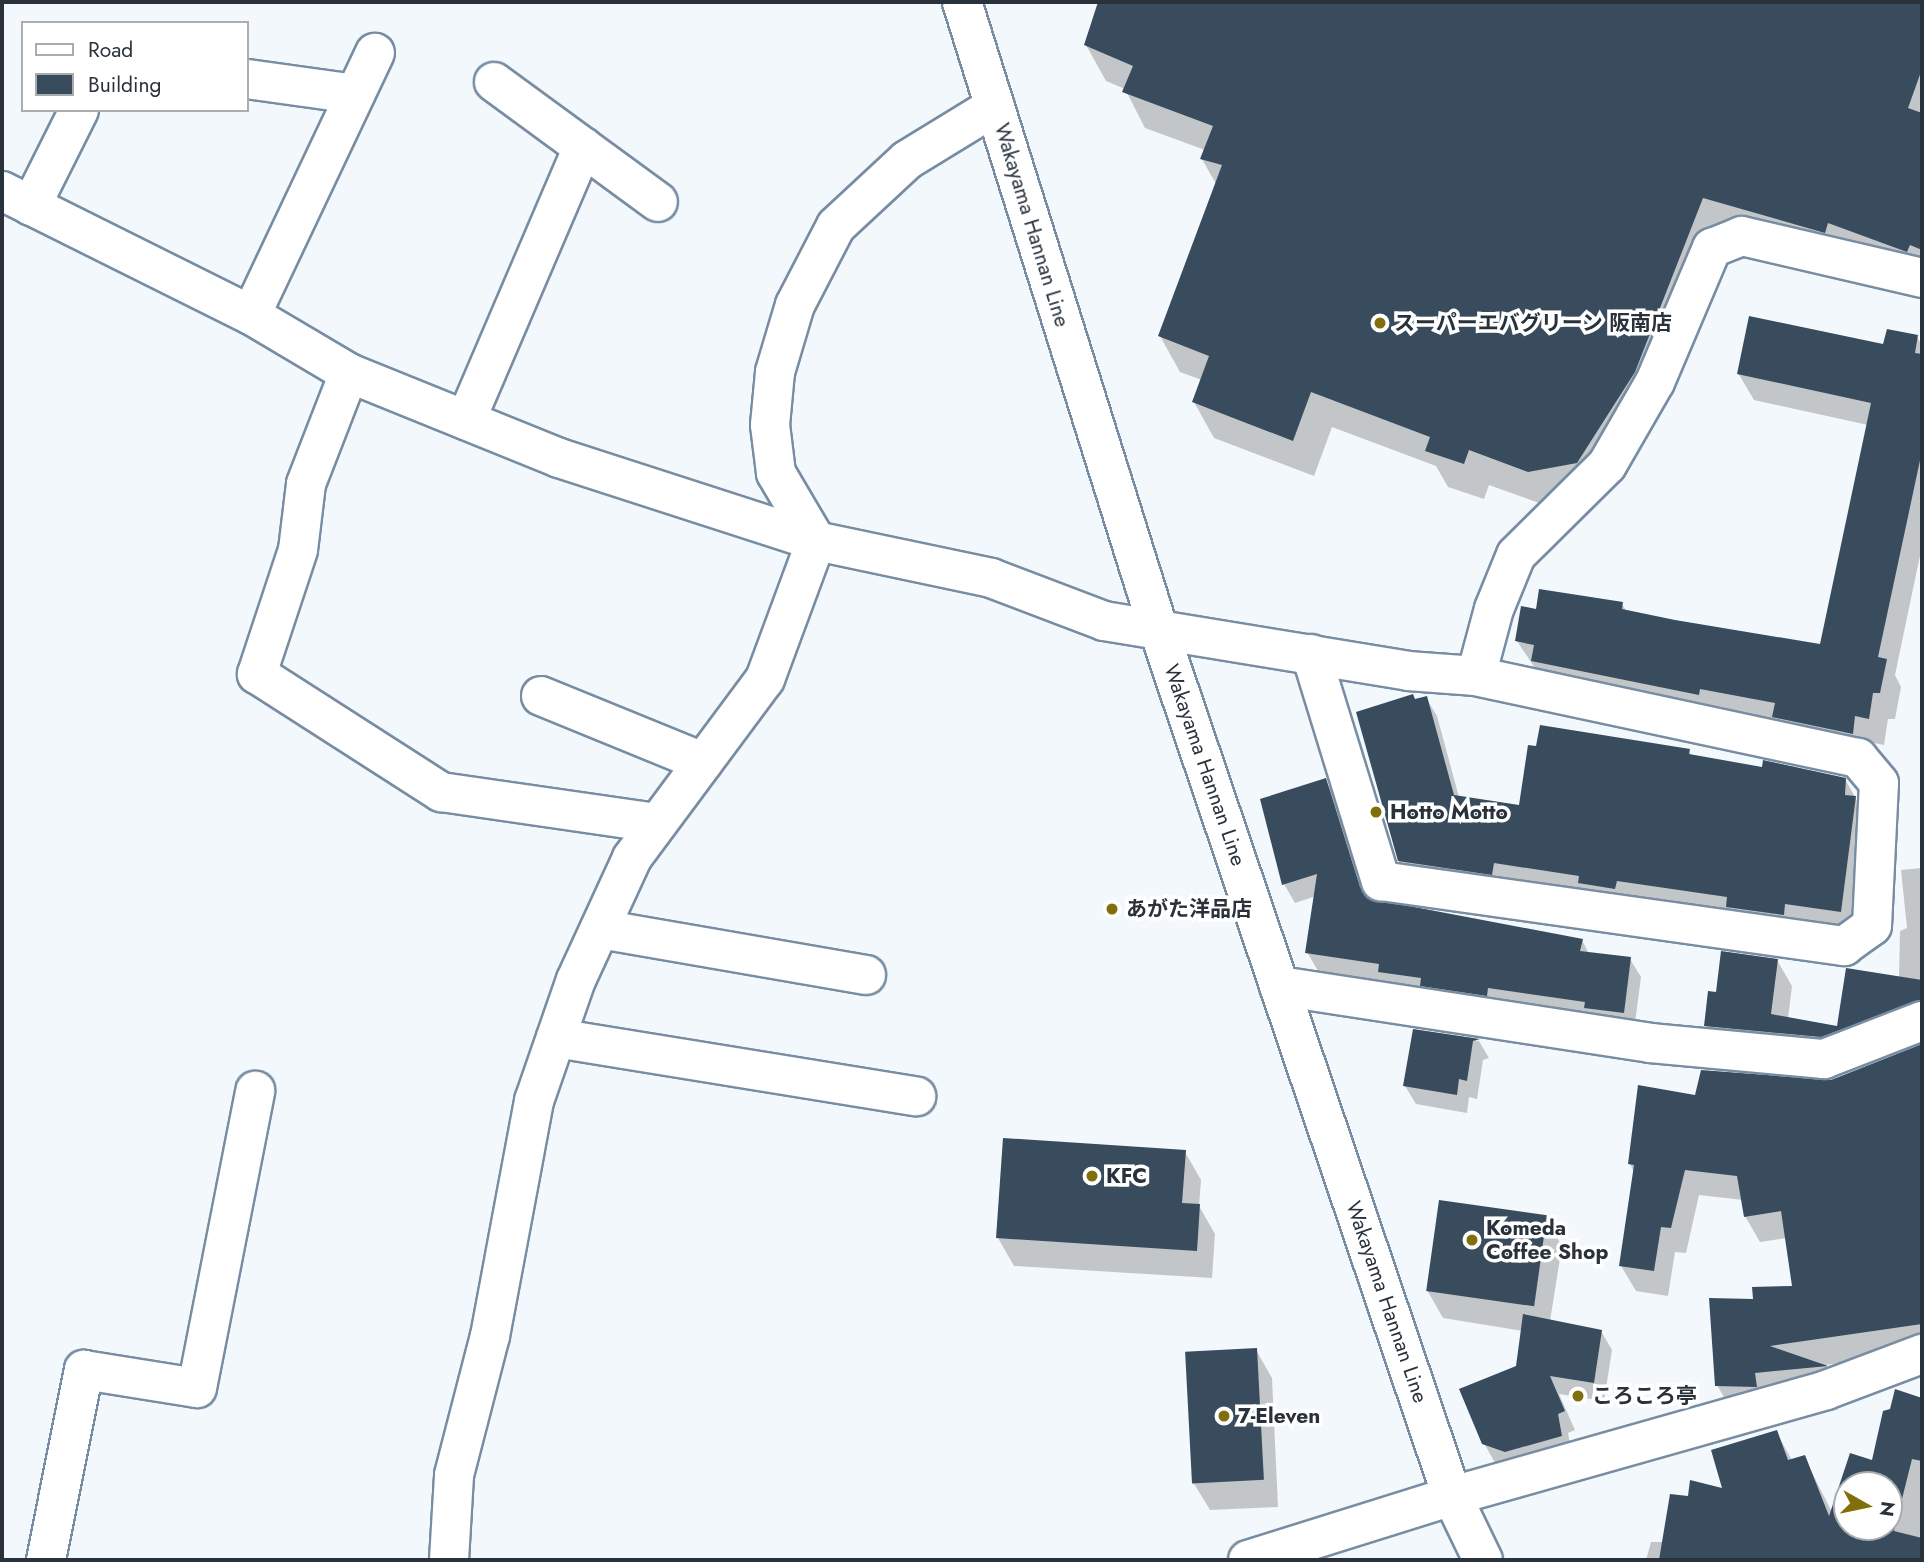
<!DOCTYPE html>
<html>
<head>
<meta charset="utf-8">
<style>
	body { margin:0 }
	#map { position:relative; width:1924px; height:1562px; overflow:hidden; background:#f3f8fc; font-family:Jost,"Noto Sans JP",sans-serif }
	div>[style] { position:absolute }
	.shadow>* { inset:0; background:#0003 }
	.building>* { inset:0; background:#394c5e; transform-origin:0 0 }
	.roads { filter:drop-shadow(2px 0 #788da2) drop-shadow(-2px 0 #788da2) drop-shadow(0 2px #788da2) drop-shadow(0 -2px #788da2) }
	.minor>* { height:38px; margin:-19px; padding:0 19px; transform-origin:19px; border-radius:19px; background:#fff }
	.major>* { height:38px; margin:-19px; padding:0 19px; transform-origin:19px; border-radius:19px; background:#fff }
	.dots>* { width:19px; height:19px; translate:-50% -50%; box-sizing:border-box; border:4px solid #fff; border-radius:50% }
	span { translate:-50% -50%; white-space:nowrap; text-align:center; line-height:1.15; -webkit-text-stroke:7px #fff; paint-order:stroke }
	.street-label { font-size:21px; color:#29323a }
	.poi-label { font-size:21px; color:#29323a; font-weight:700 }
	.left { translate:0 -50%; text-align:left }
	.frame { position:absolute; inset:0; border:4px solid #29323a; pointer-events:none }
	.legend { position:absolute; left:21px; top:21px; width:228px; height:91px; box-sizing:border-box; background:#fff; border:2px solid #a9adb0; margin:0; padding:9px 12px; list-style:none; font-size:21px; color:#29323a }
	.legend li { display:flex; align-items:center; gap:14px; height:35px }
	.legend b { width:35px; border:2px solid #a9adb0 }
	.north { position:absolute; left:1833px; top:1471px; width:70px; height:70px; box-sizing:border-box; background:#fff; border:2px solid #a9adb0; border-radius:50%; rotate:99deg; font-size:19px; font-weight:700; line-height:28px; text-align:center; color:#29323a }
	.north::after { content:''; display:block; margin:auto; width:24px; height:32px; background:#816f0c; clip-path:polygon(50% 0,100% 100%,50% 72%,0 100%) }
</style>
</head>
<body>
<div id="map">
	<div class="shadow">
		<div style="clip-path:polygon(1098px 2px,1922px 2px,1922px 285px,1723px 233px,1655px 409px,1550px 507px,1489px 485px,1484px 499px,1448px 487px,1436px 466px,1332px 427px,1314px 476px,1214px 438px,1194px 402px,1202px 380px,1180px 372px,1160px 336px,1216px 184px,1202px 159px,1205px 150px,1145px 128px,1125px 89px,1106px 81px,1086px 45px)"></div>
		<div style="clip-path:polygon(1917px 337px,1922px 346px,1922px 546px,1895px 675px,1901px 687px,1895px 719px,1888px 719px,1884px 745px,1869px 742px,1867px 760px,1548px 688px,1517px 641px,1537px 611px,1622px 604px,1627px 612px,1821px 646px,1868px 425px,1754px 400px,1738px 373px)"></div>
		<div style="clip-path:polygon(1426px 698px,1437px 716px,1459px 797px,1520px 807px,1689px 751px,1692px 756px,1763px 770px,1845px 779px,1866px 817px,1851px 930px,1410px 880px,1399px 861px,1415px 701px)"></div>
		<div style="clip-path:polygon(1325px 780px,1336px 798px,1367px 900px,1582px 940px,1589px 954px,1630px 959px,1641px 977px,1634px 1031px,1390px 990px,1385px 982px,1318px 971px,1307px 952px,1316px 896px,1295px 903px,1284px 884px)"></div>
		<div style="clip-path:polygon(1922px 868px,1922px 1031px,1721px 1051px,1706px 1026px,1717px 993px,1777px 960px,1792px 986px,1788px 1019px,1839px 1028px,1899px 978px,1900px 931px,1907px 928px,1901px 870px)"></div>
		<div style="clip-path:polygon(1414px 1031px,1479px 1041px,1489px 1058px,1483px 1060px,1477px 1099px,1469px 1097px,1467px 1113px,1416px 1104px,1405px 1086px)"></div>
		<div style="clip-path:polygon(1922px 1046px,1922px 1351px,1826px 1365px,1841px 1391px,1732px 1411px,1717px 1385px,1755px 1301px,1794px 1287px,1787px 1238px,1760px 1242px,1745px 1216px,1743px 1200px,1699px 1195px,1686px 1253px,1675px 1252px,1668px 1296px,1636px 1291px,1621px 1266px,1634px 1172px,1630px 1164px)"></div>
		<div style="clip-path:polygon(1185px 1152px,1201px 1180px,1199px 1206px,1215px 1234px,1212px 1278px,1014px 1266px,998px 1238px)"></div>
		<div style="clip-path:polygon(1545px 1218px,1562px 1246px,1550px 1321px,1601px 1331px,1612px 1350px,1604px 1401px,1559px 1394px,1575px 1430px,1568px 1433px,1572px 1455px,1517px 1470px,1495px 1463px,1484px 1443px,1517px 1367px,1523px 1331px,1443px 1318px,1427px 1290px)"></div>
		<div style="clip-path:polygon(1256px 1350px,1272px 1378px,1278px 1507px,1210px 1510px,1193px 1482px)"></div>
		<div style="clip-path:polygon(evenodd,1897px 1391px,1922px 1400px,1922px 1530px,1918px 1547px,1922px 1560px,1646px 1560px,1651px 1542px,1664px 1542px,1689px 1498px,1724px 1491px,1776px 1432px,1792px 1460px,1804px 1457px,1832px 1512px,1851px 1455px,1873px 1462px,1897px 1391px,1847px 1485px,1889px 1485px,1889px 1527px,1847px 1527px,1847px 1485px)"></div>
	</div>
	<div class="building">
		<div style="clip-path:polygon(1098px 2px,1922px 2px,1922px 69px,1908px 108px,1922px 113px,1922px 250px,1910px 245px,1907px 252px,1828px 223px,1825px 233px,1818px 231px,1703px 198px,1635px 372px,1577px 463px,1528px 472px,1469px 450px,1464px 464px,1425px 451px,1430px 437px,1311px 392px,1293px 441px,1192px 402px,1209px 356px,1158px 336px,1222px 165px,1200px 159px,1213px 126px,1122px 92px,1133px 66px,1084px 45px)"></div>
		<div style="clip-path:polygon(1749px 316px,1883px 344px,1887px 329px,1918px 335px,1915px 353px,1922px 354px,1922px 451px,1878px 657px,1887px 659px,1880px 693px,1873px 693px,1869px 719px,1855px 716px,1853px 734px,1772px 717px,1775px 703px,1700px 689px,1699px 695px,1531px 661px,1534px 645px,1515px 641px,1521px 606px,1536px 609px,1539px 589px,1623px 602px,1622px 609px,1675px 620px,1820px 644px,1871px 403px,1737px 374px)"></div>
		<div style="clip-path:polygon(1413px 694px,1415px 699px,1427px 696px,1454px 795px,1519px 805px,1528px 745px,1536px 746px,1540px 725px,1690px 749px,1689px 754px,1762px 767px,1763px 760px,1846px 778px,1845px 795px,1856px 796px,1841px 912px,1785px 904px,1784px 915px,1726px 907px,1727px 897px,1617px 881px,1615px 889px,1578px 883px,1579px 876px,1494px 863px,1492px 875px,1398px 861px,1356px 712px)"></div>
		<div style="clip-path:polygon(1326px 778px,1360px 887px,1367px 898px,1583px 939px,1580px 951px,1631px 957px,1624px 1013px,1584px 1008px,1585px 1002px,1488px 988px,1487px 996px,1420px 986px,1421px 978px,1378px 972px,1379px 964px,1305px 953px,1317px 874px,1282px 885px,1260px 799px)"></div>
		<div style="clip-path:polygon(1721px 951px,1778px 959px,1771px 1014px,1837px 1026px,1846px 968px,1922px 980px,1922px 1000px,1821px 1037px,1704px 1026px,1708px 991px,1716px 992px)"></div>
		<div style="clip-path:polygon(1413px 1029px,1480px 1039px,1473px 1041px,1467px 1081px,1459px 1079px,1457px 1095px,1403px 1086px)"></div>
		<div style="clip-path:polygon(1922px 1044px,1922px 1324px,1770px 1346px,1828px 1366px,1755px 1373px,1757px 1387px,1715px 1386px,1709px 1298px,1753px 1299px,1752px 1287px,1792px 1286px,1781px 1211px,1744px 1217px,1737px 1176px,1685px 1170px,1671px 1228px,1661px 1227px,1654px 1271px,1619px 1266px,1634px 1165px,1628px 1164px,1638px 1085px,1695px 1095px,1701px 1070px,1831px 1080px)"></div>
		<div style="clip-path:polygon(1003px 1138px,1186px 1150px,1182px 1203px,1200px 1204px,1197px 1251px,996px 1238px)"></div>
		<div style="left:1439px;top:1200px;width:109px;height:92px;rotate:8deg"></div>
		<div style="clip-path:polygon(1523px 1314px,1602px 1330px,1594px 1383px,1550px 1376px,1565px 1411px,1558px 1414px,1562px 1436px,1505px 1452px,1482px 1444px,1459px 1389px,1516px 1366px)"></div>
		<div style="left:1257px;top:1348px;width:132px;height:72px;rotate:87deg"></div>
		<div style="clip-path:polygon(evenodd,1895px 1389px,1922px 1398px,1922px 1461px,1912px 1459px,1894px 1531px,1922px 1538px,1922px 1560px,1659px 1560px,1670px 1494px,1688px 1496px,1690px 1480px,1722px 1488px,1711px 1450px,1777px 1430px,1788px 1460px,1805px 1455px,1829px 1516px,1850px 1453px,1872px 1460px,1883px 1411px,1890px 1409px,1895px 1389px,1847px 1485px,1889px 1485px,1889px 1527px,1847px 1527px,1847px 1485px)"></div>
	</div>
	<div class="roads">
		<div class="minor">
			<div style="left:247px;top:79px;width:109px;rotate:7.9deg"></div>
			<div style="left:494px;top:82px;width:203px;rotate:36.2deg"></div>
			<div style="left:2px;top:191px;width:278px;rotate:26.5deg"></div>
			<div style="left:251px;top:315px;width:114px;rotate:30.6deg"></div>
			<div style="left:349px;top:373px;width:227px;rotate:22deg"></div>
			<div style="left:559px;top:458px;width:270px;rotate:17.9deg"></div>
			<div style="left:816px;top:541px;width:179px;rotate:11.9deg"></div>
			<div style="left:991px;top:578px;width:121px;rotate:20.8deg"></div>
			<div style="left:1104px;top:621px;width:308px;rotate:9.3deg"></div>
			<div style="left:1408px;top:671px;width:68px;rotate:4.2deg"></div>
			<div style="left:1476px;top:676px;width:69px;rotate:-75deg"></div>
			<div style="left:1494px;top:609px;width:58px;rotate:-67.8deg"></div>
			<div style="left:1516px;top:555px;width:128px;rotate:-44.7deg"></div>
			<div style="left:1607px;top:465px;width:96px;rotate:-60deg"></div>
			<div style="left:1655px;top:382px;width:146px;rotate:-67deg"></div>
			<div style="left:1712px;top:248px;width:32px;rotate:-22deg"></div>
			<div style="left:1742px;top:236px;width:185px;rotate:13.1deg"></div>
			<div style="left:31px;top:206px;width:107px;rotate:-63.4deg"></div>
			<div style="left:251px;top:315px;width:290px;rotate:-64.7deg"></div>
			<div style="left:349px;top:373px;width:119px;rotate:111.2deg"></div>
			<div style="left:306px;top:484px;width:66px;rotate:96.9deg"></div>
			<div style="left:298px;top:550px;width:131px;rotate:108.3deg"></div>
			<div style="left:257px;top:674px;width:219px;rotate:32.7deg"></div>
			<div style="left:441px;top:792px;width:218px;rotate:8.2deg"></div>
			<div style="left:466px;top:420px;width:297px;rotate:-66.8deg"></div>
			<div style="left:816px;top:541px;width:79px;rotate:-120.5deg"></div>
			<div style="left:776px;top:473px;width:48px;rotate:-97.1deg"></div>
			<div style="left:770px;top:425px;width:53px;rotate:-84.6deg"></div>
			<div style="left:775px;top:372px;width:70px;rotate:-73.4deg"></div>
			<div style="left:795px;top:305px;width:89px;rotate:-62.6deg"></div>
			<div style="left:836px;top:226px;width:97px;rotate:-42.9deg"></div>
			<div style="left:907px;top:160px;width:103px;rotate:-31.5deg"></div>
			<div style="left:1311px;top:654px;width:238px;rotate:72.9deg"></div>
			<div style="left:1381px;top:881px;width:468px;rotate:8deg"></div>
			<div style="left:1844px;top:946px;width:34px;rotate:-36deg"></div>
			<div style="left:1872px;top:926px;width:143px;rotate:-87.2deg"></div>
			<div style="left:1879px;top:783px;width:33px;rotate:-130deg"></div>
			<div style="left:1858px;top:758px;width:391px;rotate:-167.9deg"></div>
			<div style="left:541px;top:696px;width:175px;rotate:22.2deg"></div>
			<div style="left:600px;top:929px;width:270px;rotate:9.8deg"></div>
			<div style="left:1279px;top:986px;width:375px;rotate:8.7deg"></div>
			<div style="left:1650px;top:1043px;width:175px;rotate:5.3deg"></div>
			<div style="left:1824px;top:1059px;width:105px;rotate:-21.2deg"></div>
			<div style="left:556px;top:1038px;width:365px;rotate:9.2deg"></div>
			<div style="left:46px;top:1560px;width:194px;rotate:-78.7deg"></div>
			<div style="left:84px;top:1370px;width:114px;rotate:9.1deg"></div>
			<div style="left:197px;top:1388px;width:303px;rotate:-78.9deg"></div>
			<div style="left:449px;top:1560px;width:85px;rotate:-86.6deg"></div>
			<div style="left:454px;top:1475px;width:144px;rotate:-75.5deg"></div>
			<div style="left:490px;top:1336px;width:239px;rotate:-79.4deg"></div>
			<div style="left:534px;top:1101px;width:128px;rotate:-70.9deg"></div>
			<div style="left:576px;top:980px;width:134px;rotate:-65.3deg"></div>
			<div style="left:632px;top:858px;width:223px;rotate:-53.4deg"></div>
			<div style="left:765px;top:679px;width:147px;rotate:-69.7deg"></div>
			<div style="left:1248px;top:1560px;width:214px;rotate:-17.4deg"></div>
			<div style="left:1452px;top:1496px;width:389px;rotate:-15.8deg"></div>
			<div style="left:1826px;top:1390px;width:103px;rotate:-20.6deg"></div>
		</div>
		<div class="major">
			<div style="left:962px;top:2px;width:656px;rotate:72.61deg"></div>
			<div style="left:1158px;top:628px;width:916px;rotate:71.29deg"></div>
			<div style="left:1452px;top:1496px;width:71px;rotate:64.2deg"></div>
		</div>
	</div>
	<div class="dots">
		<div style="left:1380px;top:323px;background:#816f0c"></div>
		<div style="left:1376px;top:812px;background:#816f0c"></div>
		<div style="left:1112px;top:909px;background:#816f0c"></div>
		<div style="left:1092px;top:1176px;background:#816f0c"></div>
		<div style="left:1472px;top:1240px;background:#816f0c"></div>
		<div style="left:1578px;top:1396px;background:#816f0c"></div>
		<div style="left:1224px;top:1416px;background:#816f0c"></div>
	</div>
	<div class="street-label">
		<span style="left:1032px;top:225px;rotate:73deg">Wakayama Hannan Line</span>
		<span style="left:1205px;top:765px;rotate:71deg">Wakayama Hannan Line</span>
		<span style="left:1387px;top:1302px;rotate:71deg">Wakayama Hannan Line</span>
	</div>
	<div class="poi-label">
		<span class="left" style="left:1394px;top:323px">スーパーエバグリーン 阪南店</span>
		<span class="left" style="left:1390px;top:812px">Hotto Motto</span>
		<span class="left" style="left:1126px;top:909px">あがた洋品店</span>
		<span class="left" style="left:1106px;top:1176px">KFC</span>
		<span class="left" style="left:1486px;top:1240px">Komeda<br>Coffee Shop</span>
		<span class="left" style="left:1592px;top:1396px">ころころ亭</span>
		<span class="left" style="left:1238px;top:1416px">7-Eleven</span>
	</div>
	<div class="frame"></div>
	<ul class="legend">
	<li><b style="height:9px;background:#fff"></b>Road</li>
	<li><b style="height:19px;background:#394c5e"></b>Building</li>
	</ul>
	<div class="north">N</div>
</div>
</body>
</html>
